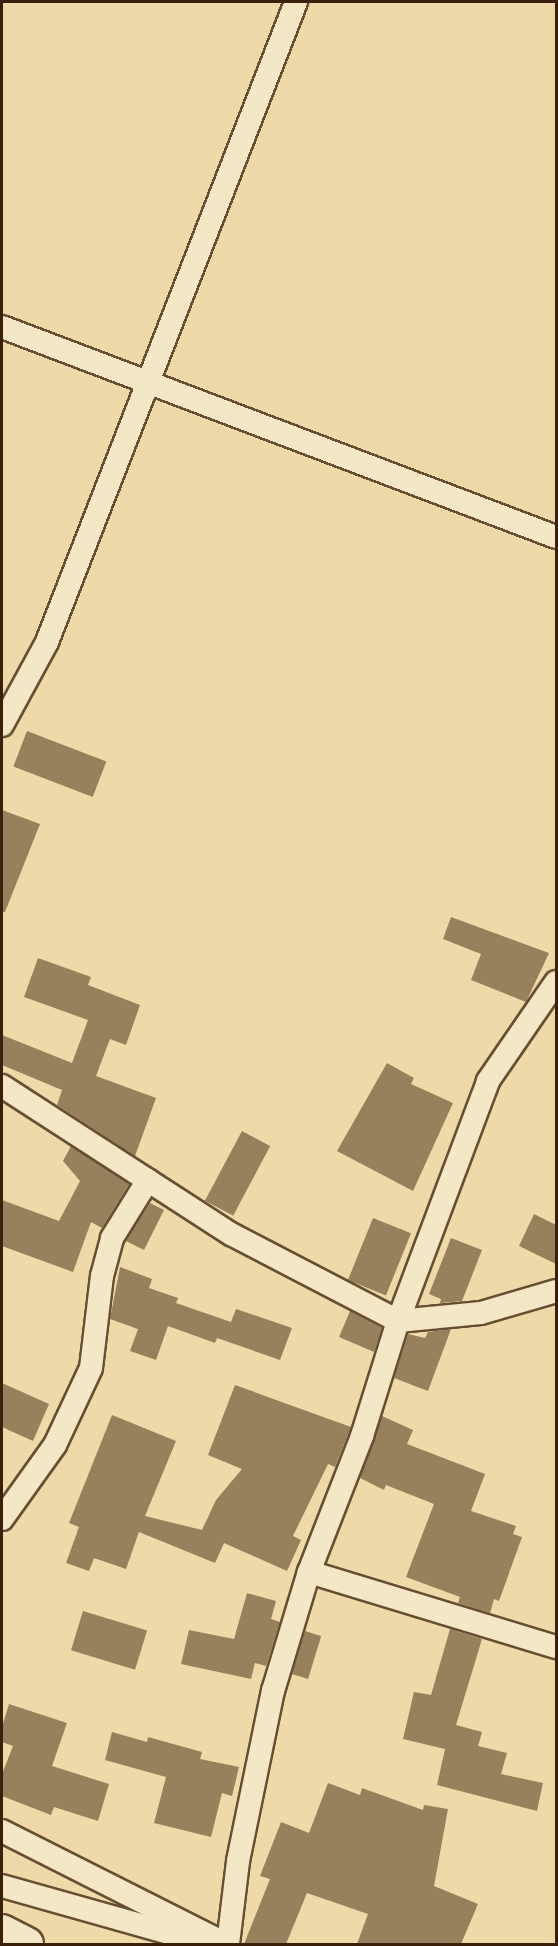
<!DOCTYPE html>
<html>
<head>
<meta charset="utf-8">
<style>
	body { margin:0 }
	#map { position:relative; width:558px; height:1946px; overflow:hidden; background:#eddaa8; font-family:"IM FELL Double Pica",serif }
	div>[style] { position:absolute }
	.building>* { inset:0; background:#97815c; transform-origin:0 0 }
	.roads { filter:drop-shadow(2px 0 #674e32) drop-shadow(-2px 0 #674e32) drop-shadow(0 2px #674e32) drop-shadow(0 -2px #674e32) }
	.minor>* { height:22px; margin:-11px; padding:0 11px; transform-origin:11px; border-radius:11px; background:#f3e7c6 }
	.secondary>* { height:32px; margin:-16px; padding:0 16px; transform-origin:16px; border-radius:16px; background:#f3e7c6 }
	span { translate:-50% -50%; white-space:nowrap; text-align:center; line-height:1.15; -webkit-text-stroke:4.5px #f3e7c6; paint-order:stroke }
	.frame { position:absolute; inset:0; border:3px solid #3a200a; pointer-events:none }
</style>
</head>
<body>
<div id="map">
	<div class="building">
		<div style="left:27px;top:731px;width:85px;height:38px;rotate:21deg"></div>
		<div style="clip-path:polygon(2px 810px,40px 824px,5px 912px,2px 912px)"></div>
		<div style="clip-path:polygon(451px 917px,549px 953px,526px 1002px,471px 980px,481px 954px,443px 939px)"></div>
		<div style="clip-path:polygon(38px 958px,91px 977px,88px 985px,140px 1005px,126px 1045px,110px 1039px,96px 1076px,156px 1098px,135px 1156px,57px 1105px,62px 1090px,2px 1065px,2px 1035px,72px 1063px,88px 1020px,24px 997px)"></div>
		<div style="clip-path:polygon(387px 1063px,414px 1078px,411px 1084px,453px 1103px,413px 1191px,337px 1151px)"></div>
		<div style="left:242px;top:1131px;width:32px;height:79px;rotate:28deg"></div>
		<div style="clip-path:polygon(71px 1146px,129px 1184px,102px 1228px,91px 1222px,73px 1272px,2px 1246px,2px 1200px,59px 1221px,80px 1181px,63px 1161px)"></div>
		<div style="clip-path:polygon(150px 1203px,164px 1210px,144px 1250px,126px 1241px)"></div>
		<div style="clip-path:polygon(534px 1214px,556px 1225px,556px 1264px,519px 1246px)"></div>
		<div style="left:373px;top:1218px;width:41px;height:67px;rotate:22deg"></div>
		<div style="clip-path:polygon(451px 1238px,482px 1250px,462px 1301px,440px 1303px,441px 1299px,429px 1294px)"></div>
		<div style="clip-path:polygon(120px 1267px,152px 1279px,149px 1288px,178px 1298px,176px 1303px,231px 1322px,236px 1309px,292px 1328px,280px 1360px,217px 1338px,215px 1343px,168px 1326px,156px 1360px,130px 1351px,138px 1329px,110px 1319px)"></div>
		<div style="clip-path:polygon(350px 1311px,382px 1328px,374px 1352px,339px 1337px)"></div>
		<div style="clip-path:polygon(451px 1329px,428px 1391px,394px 1378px,408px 1334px,425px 1338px,428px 1332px)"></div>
		<div style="clip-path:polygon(2px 1383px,49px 1404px,33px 1441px,2px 1427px)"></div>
		<div style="clip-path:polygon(235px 1385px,351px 1427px,335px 1467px,328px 1464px,293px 1536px,301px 1540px,287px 1571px,224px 1543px,215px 1563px,139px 1532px,126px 1569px,94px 1558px,89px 1571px,66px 1563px,79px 1527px,69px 1523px,112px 1415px,176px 1441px,145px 1516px,202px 1530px,216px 1500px,242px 1469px,208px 1455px)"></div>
		<div style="clip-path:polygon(382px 1416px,413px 1430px,407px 1444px,485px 1474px,471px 1511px,516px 1526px,513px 1534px,522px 1537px,499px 1601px,494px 1599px,490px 1613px,458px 1603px,460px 1597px,406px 1577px,434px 1504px,386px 1485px,384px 1490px,360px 1478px)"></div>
		<div style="clip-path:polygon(247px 1593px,276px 1601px,271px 1619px,280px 1622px,266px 1666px,255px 1663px,251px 1679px,181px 1664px,189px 1630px,234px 1639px)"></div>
		<div style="left:83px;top:1611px;width:67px;height:41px;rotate:17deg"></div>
		<div style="clip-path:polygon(450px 1629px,482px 1639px,456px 1725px,482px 1732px,478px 1746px,507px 1753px,501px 1774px,543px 1783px,537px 1811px,437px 1785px,445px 1749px,403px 1739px,414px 1692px,431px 1695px)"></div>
		<div style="left:305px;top:1631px;width:17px;height:45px;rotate:17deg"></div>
		<div style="clip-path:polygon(9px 1704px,67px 1723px,52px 1766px,109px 1784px,98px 1821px,54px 1807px,51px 1815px,2px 1796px,2px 1774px,13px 1746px,2px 1742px,2px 1727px)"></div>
		<div style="clip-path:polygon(112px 1732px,147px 1742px,148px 1737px,202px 1752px,200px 1759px,239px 1767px,232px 1796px,222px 1793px,211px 1837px,154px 1823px,166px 1777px,105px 1760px)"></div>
		<div style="clip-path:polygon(328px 1783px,360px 1795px,362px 1788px,423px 1810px,424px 1805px,448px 1809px,434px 1886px,478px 1904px,461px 1944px,357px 1944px,368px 1914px,307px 1893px,286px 1944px,244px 1944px,270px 1879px,260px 1876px,281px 1822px,309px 1833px)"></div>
	</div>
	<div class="roads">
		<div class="minor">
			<div style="left:2px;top:327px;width:592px;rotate:20.76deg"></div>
			<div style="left:2px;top:725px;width:94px;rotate:-61.5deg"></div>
			<div style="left:47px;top:642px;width:687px;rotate:-68.74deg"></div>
			<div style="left:2px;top:1086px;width:273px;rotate:32.9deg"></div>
			<div style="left:231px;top:1234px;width:188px;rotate:27.5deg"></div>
			<div style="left:398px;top:1321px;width:83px;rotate:-5.5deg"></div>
			<div style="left:481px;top:1313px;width:78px;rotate:-16.3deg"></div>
			<div style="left:2px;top:1519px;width:91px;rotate:-54.4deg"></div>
			<div style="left:55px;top:1445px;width:85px;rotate:-64.9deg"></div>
			<div style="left:91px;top:1368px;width:93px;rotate:-83.2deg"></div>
			<div style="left:102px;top:1276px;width:39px;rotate:-75deg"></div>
			<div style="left:112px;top:1238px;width:68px;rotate:-58.2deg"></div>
			<div style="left:309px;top:1572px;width:258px;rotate:16.9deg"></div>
			<div style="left:2px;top:1831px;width:251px;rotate:26.8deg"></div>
			<div style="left:2px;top:1886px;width:211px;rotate:15.7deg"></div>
			<div style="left:228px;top:1944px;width:84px;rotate:-83.1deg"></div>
			<div style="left:238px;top:1861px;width:174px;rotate:-78.4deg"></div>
			<div style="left:273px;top:1691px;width:124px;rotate:-73.2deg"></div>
			<div style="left:309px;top:1572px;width:146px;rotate:-68.7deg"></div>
			<div style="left:362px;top:1436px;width:121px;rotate:-72.6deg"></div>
			<div style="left:398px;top:1321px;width:256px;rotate:-69.4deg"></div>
			<div style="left:488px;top:1081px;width:120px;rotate:-55.5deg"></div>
		</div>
		<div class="secondary">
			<div style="left:2px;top:1931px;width:28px;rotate:27deg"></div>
		</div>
	</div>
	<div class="frame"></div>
</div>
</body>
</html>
